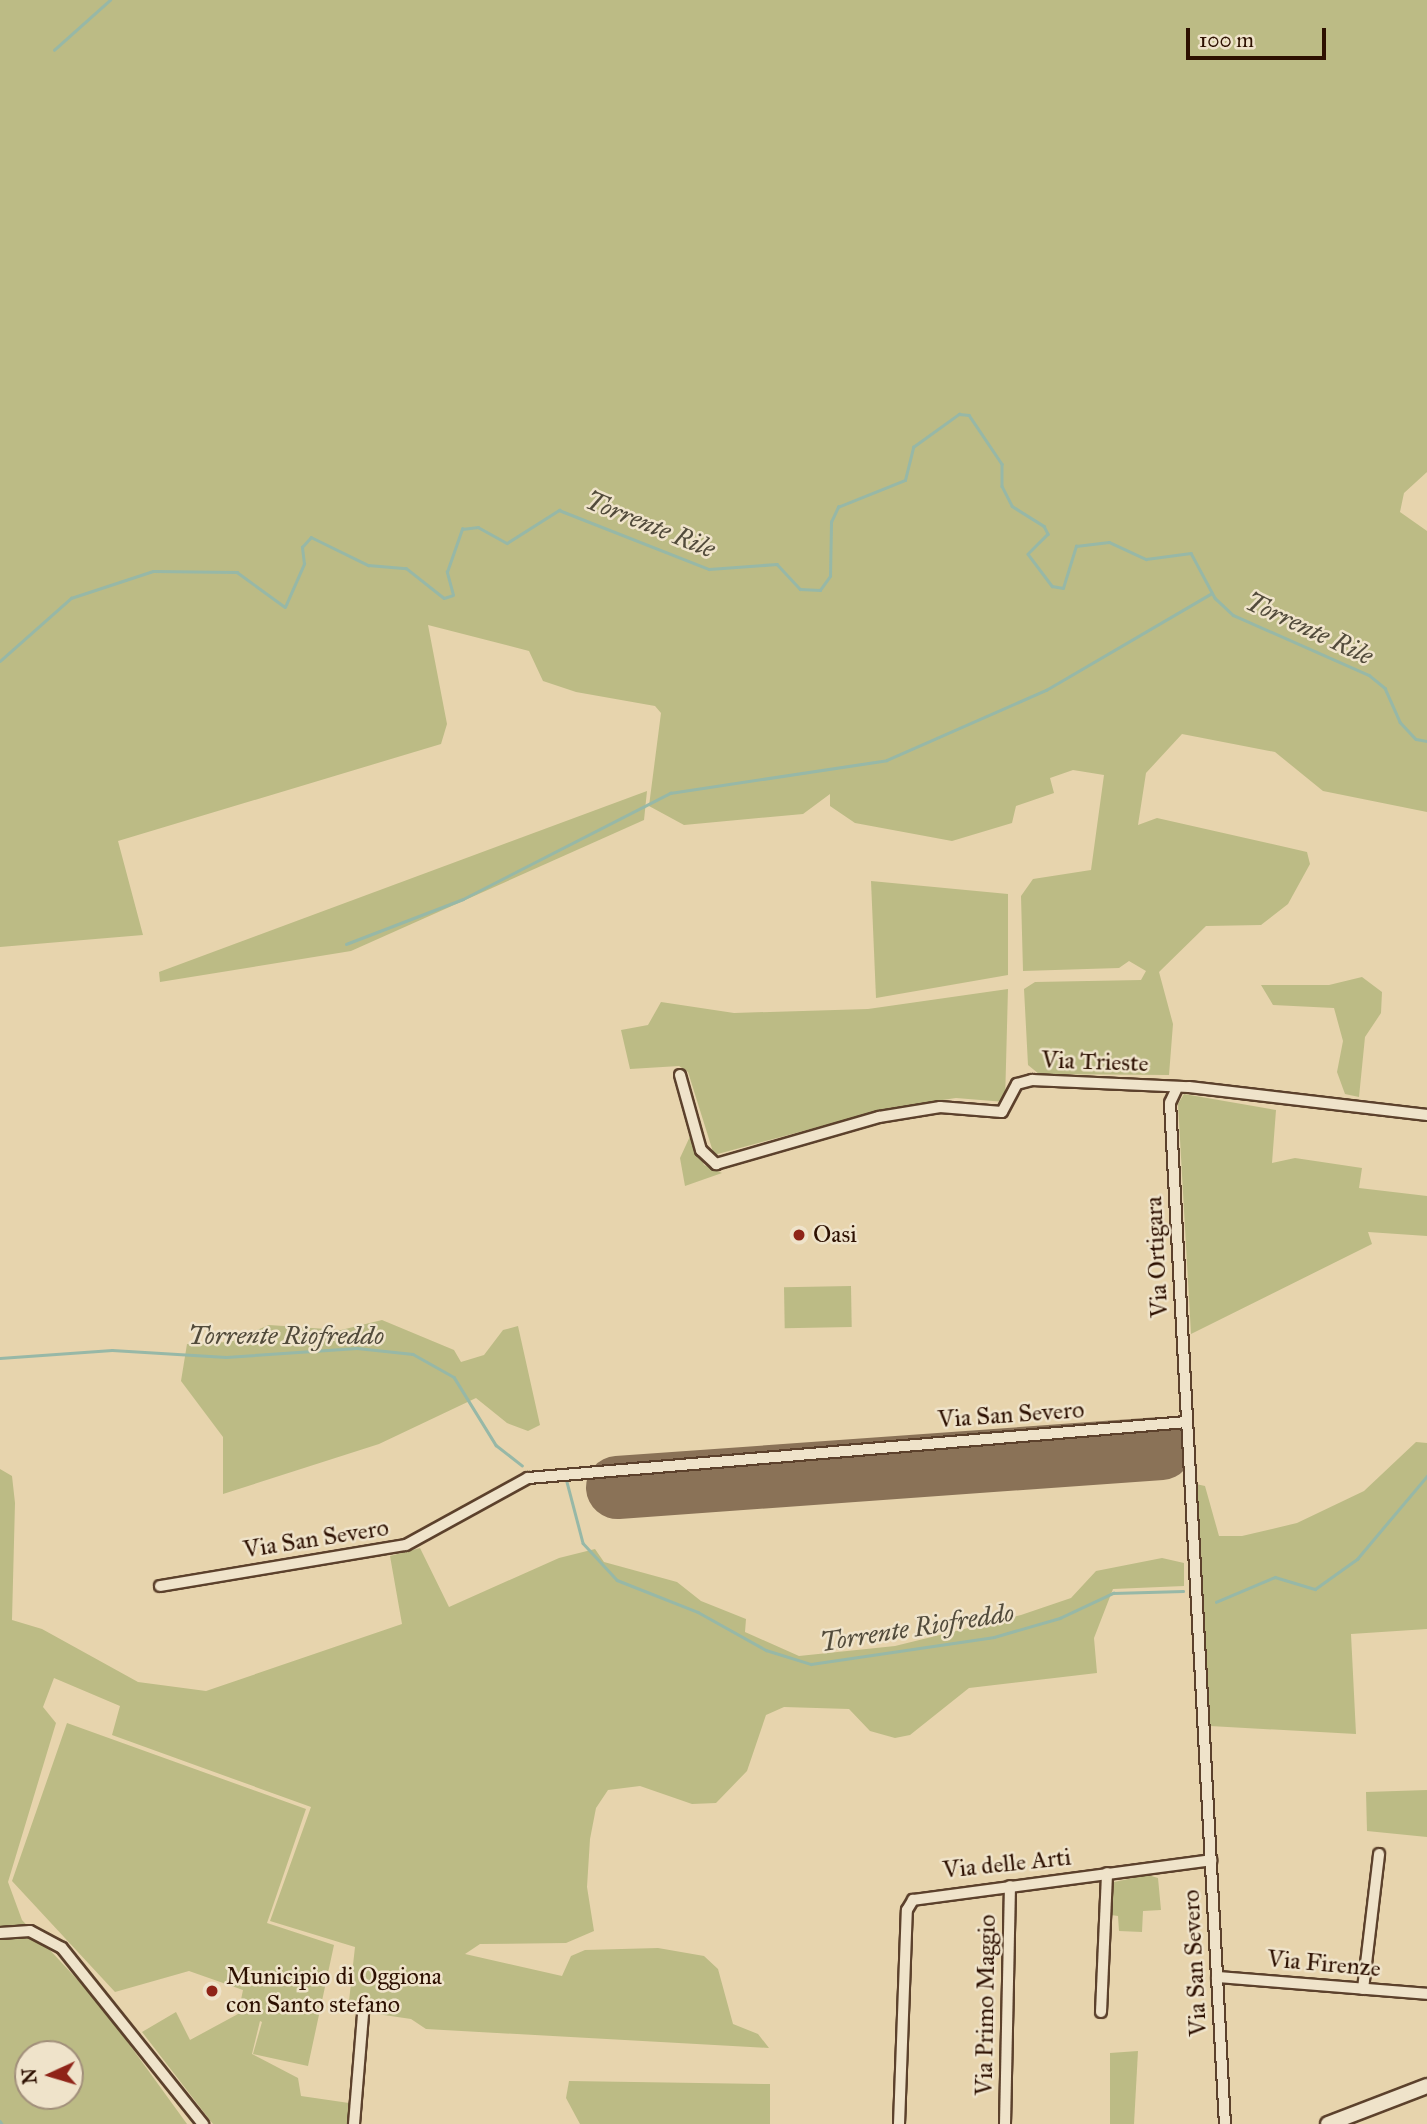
<!DOCTYPE html>
<html>
<head>
<meta charset="utf-8">
<style>
	body { margin:0 }
	#map { position:relative; width:1427px; height:2124px; overflow:hidden; background:#e7d4ad; font-family:"IM FELL Great Primer",serif }
	div>[style] { position:absolute }
	.green>* { inset:0; background:#bcbb85; transform-origin:0 0 }
	.stream>* { height:2.5px; margin:-1.25px; padding:0 1.25px; transform-origin:1.25px; border-radius:1.25px; background:#97b8a7 }
	.runway>* { height:63px; margin:-31.5px; padding:0 31.5px; transform-origin:31.5px; border-radius:31.5px; background:#8a7257 }
	.roads { filter:drop-shadow(2px 0 #5c412c) drop-shadow(-2px 0 #5c412c) drop-shadow(0 2px #5c412c) drop-shadow(0 -2px #5c412c) }
	.minor>* { height:10px; margin:-5px; padding:0 5px; transform-origin:5px; border-radius:5px; background:#efe3ca }
	.tertiary>* { height:14px; margin:-7px; padding:0 7px; transform-origin:7px; border-radius:7px; background:#efe3ca }
	.dots>* { width:19px; height:19px; translate:-50% -50%; box-sizing:border-box; border:4px solid #efe3ca; border-radius:50% }
	span { translate:-50% -50%; white-space:nowrap; text-align:center; line-height:1.15; -webkit-text-stroke:5px #efe3ca; paint-order:stroke }
	.street-label { font-size:24px; color:#2d1001 }
	.poi-label { font-size:24px; color:#2d1001 }
	.left { translate:0 -50%; text-align:left }
	.water-label { font-size:26px; color:#524b3b; font-style:italic }
	.north { position:absolute; left:14px; top:2040px; width:70px; height:70px; box-sizing:border-box; background:#efe3ca; border:2px solid #a18f7a; border-radius:50%; rotate:266deg; font-size:19px; font-weight:700; line-height:28px; text-align:center; color:#2d1001 }
	.north::after { content:''; display:block; margin:auto; width:24px; height:32px; background:#8f2418; clip-path:polygon(50% 0,100% 100%,50% 72%,0 100%) }
	.scale { position:absolute; left:1186px; top:28px; width:140px; height:32px; box-sizing:border-box; border:4px solid #2d1001; border-top:0; padding-left:9px; font-size:21px; line-height:24px; white-space:nowrap; color:#2d1001; -webkit-text-stroke:5px #efe3ca; paint-order:stroke }
</style>
</head>
<body>
<div id="map">
	<div class="green">
		<div style="clip-path:polygon(0 0,1427px 0,1427px 472px,1404px 493px,1400px 512px,1427px 531px,1427px 812px,1323px 791px,1275px 752px,1182px 734px,1146px 773px,1138px 825px,1157px 818px,1307px 852px,1310px 864px,1288px 904px,1261px 925px,1206px 926px,1159px 972px,1173px 1024px,1169px 1075px,1039px 1074px,1028px 1065px,1024px 989px,1035px 982px,1141px 980px,1146px 971px,1129px 961px,1119px 968px,1023px 971px,1021px 896px,1033px 879px,1091px 870px,1104px 775px,1073px 770px,1050px 778px,1054px 793px,1016px 806px,1012px 823px,952px 841px,855px 823px,830px 806px,830px 794px,803px 814px,684px 825px,649px 806px,661px 713px,655px 706px,576px 692px,543px 681px,529px 651px,428px 625px,447px 724px,441px 744px,118px 841px,143px 935px,0 947px)"></div>
		<div style="clip-path:polygon(647px 791px,644px 820px,351px 951px,160px 982px,159px 972px)"></div>
		<div style="clip-path:polygon(871px 881px,1008px 894px,1008px 975px,876px 998px)"></div>
		<div style="clip-path:polygon(1362px 977px,1382px 992px,1381px 1013px,1365px 1037px,1359px 1097px,1345px 1094px,1337px 1072px,1343px 1041px,1334px 1008px,1273px 1005px,1261px 985px,1329px 985px)"></div>
		<div style="clip-path:polygon(1008px 989px,1005px 1102px,956px 1098px,889px 1108px,714px 1155px,688px 1072px,679px 1066px,630px 1069px,621px 1030px,648px 1025px,661px 1002px,734px 1013px,868px 1009px)"></div>
		<div style="clip-path:polygon(1184px 1094px,1276px 1110px,1272px 1163px,1295px 1158px,1362px 1168px,1359px 1188px,1427px 1196px,1427px 1236px,1368px 1232px,1372px 1244px,1191px 1334px,1178px 1104px)"></div>
		<div style="clip-path:polygon(692px 1132px,704px 1165px,722px 1173px,685px 1186px,680px 1158px)"></div>
		<div style="left:851px;top:1286px;width:41px;height:67px;rotate:89deg"></div>
		<div style="clip-path:polygon(382px 1320px,454px 1350px,461px 1362px,484px 1355px,503px 1330px,518px 1326px,540px 1425px,528px 1431px,507px 1423px,476px 1398px,379px 1444px,223px 1494px,223px 1437px,181px 1381px,187px 1344px,228px 1342px,269px 1325px,341px 1330px)"></div>
		<div style="clip-path:polygon(1416px 1442px,1427px 1443px,1427px 1629px,1351px 1634px,1356px 1734px,1210px 1726px,1196px 1484px,1205px 1486px,1219px 1536px,1242px 1536px,1297px 1523px,1364px 1491px)"></div>
		<div style="clip-path:polygon(evenodd,0 1469px,12px 1476px,15px 1503px,12px 1620px,42px 1629px,138px 1682px,206px 1691px,402px 1624px,390px 1556px,420px 1548px,449px 1607px,559px 1558px,595px 1549px,604px 1562px,677px 1582px,701px 1601px,746px 1619px,745px 1632px,799px 1656px,895px 1646px,1021px 1615px,1071px 1598px,1096px 1571px,1162px 1558px,1184px 1563px,1184px 1586px,1113px 1589px,1094px 1638px,1097px 1673px,969px 1688px,910px 1735px,895px 1738px,870px 1731px,849px 1709px,784px 1707px,766px 1715px,747px 1771px,716px 1803px,692px 1804px,640px 1786px,608px 1790px,596px 1808px,590px 1839px,587px 1887px,594px 1931px,566px 1943px,480px 1944px,465px 1954px,562px 1976px,571px 1956px,585px 1950px,658px 1948px,704px 1956px,718px 1969px,733px 2024px,758px 2034px,769px 2048px,426px 2029px,411px 2019px,357px 2011px,349px 2001px,355px 1947px,270px 1921px,311px 1807px,112px 1735px,120px 1706px,54px 1678px,43px 1707px,56px 1723px,8px 1882px,22px 1920px,100px 2004px,187px 2124px,0 2124px,0 1469px,28px 2054px,70px 2054px,70px 2096px,28px 2096px,28px 2054px)"></div>
		<div style="clip-path:polygon(67px 1723px,306px 1809px,267px 1923px,334px 1945px,308px 2066px,253px 2054px,262px 2022px,260px 2021px,252px 2054px,298px 2078px,301px 2096px,349px 2103px,349px 2124px,213px 2124px,142px 2032px,176px 2012px,190px 2040px,238px 2014px,243px 1990px,189px 1971px,115px 1992px,12px 1881px)"></div>
		<div style="clip-path:polygon(1427px 1790px,1427px 1837px,1367px 1831px,1366px 1792px)"></div>
		<div style="clip-path:polygon(1148px 1875px,1158px 1878px,1161px 1910px,1143px 1911px,1142px 1932px,1119px 1931px,1118px 1916px,1111px 1915px,1114px 1882px)"></div>
		<div style="clip-path:polygon(1138px 2051px,1134px 2124px,1110px 2124px,1110px 2053px)"></div>
		<div style="clip-path:polygon(569px 2081px,770px 2084px,770px 2124px,580px 2124px,566px 2098px)"></div>
	</div>
	<div class="stream">
		<div style="left:54px;top:50px;width:75px;rotate:-41.8deg"></div>
		<div style="left:0;top:661px;width:95px;rotate:-41.6deg"></div>
		<div style="left:71px;top:598px;width:86px;rotate:-18.2deg"></div>
		<div style="left:153px;top:571px;width:84px;rotate:0.7deg"></div>
		<div style="left:237px;top:572px;width:59px;rotate:36.1deg"></div>
		<div style="left:285px;top:607px;width:47px;rotate:-66.2deg"></div>
		<div style="left:304px;top:564px;width:17px;rotate:-97deg"></div>
		<div style="left:302px;top:547px;width:13px;rotate:-48deg"></div>
		<div style="left:311px;top:537px;width:64px;rotate:26.2deg"></div>
		<div style="left:368px;top:565px;width:38px;rotate:5deg"></div>
		<div style="left:406px;top:568px;width:48px;rotate:38.3deg"></div>
		<div style="left:444px;top:598px;width:9px;rotate:-18deg"></div>
		<div style="left:453px;top:595px;width:24px;rotate:-105deg"></div>
		<div style="left:447px;top:572px;width:46px;rotate:-70.8deg"></div>
		<div style="left:462px;top:529px;width:16px;rotate:-7deg"></div>
		<div style="left:478px;top:527px;width:33px;rotate:29deg"></div>
		<div style="left:507px;top:543px;width:62px;rotate:-32.4deg"></div>
		<div style="left:559px;top:510px;width:161px;rotate:21.5deg"></div>
		<div style="left:709px;top:569px;width:68px;rotate:-4.2deg"></div>
		<div style="left:777px;top:564px;width:34px;rotate:47deg"></div>
		<div style="left:800px;top:589px;width:20px;rotate:3deg"></div>
		<div style="left:820px;top:590px;width:17px;rotate:-54deg"></div>
		<div style="left:830px;top:576px;width:54px;rotate:-88.9deg"></div>
		<div style="left:831px;top:522px;width:17px;rotate:-65deg"></div>
		<div style="left:838px;top:507px;width:72px;rotate:-21.9deg"></div>
		<div style="left:905px;top:480px;width:34px;rotate:-76deg"></div>
		<div style="left:913px;top:447px;width:57px;rotate:-35.7deg"></div>
		<div style="left:959px;top:414px;width:10px;rotate:6deg"></div>
		<div style="left:969px;top:415px;width:59px;rotate:56deg"></div>
		<div style="left:1002px;top:464px;width:22px;rotate:90deg"></div>
		<div style="left:1002px;top:486px;width:22px;rotate:63deg"></div>
		<div style="left:1012px;top:506px;width:38px;rotate:32deg"></div>
		<div style="left:1044px;top:526px;width:9px;rotate:63deg"></div>
		<div style="left:1048px;top:534px;width:28px;rotate:135deg"></div>
		<div style="left:1028px;top:554px;width:40px;rotate:53deg"></div>
		<div style="left:1052px;top:586px;width:11px;rotate:10deg"></div>
		<div style="left:1063px;top:588px;width:44px;rotate:-72.8deg"></div>
		<div style="left:1076px;top:546px;width:33px;rotate:-7deg"></div>
		<div style="left:1109px;top:542px;width:41px;rotate:24.7deg"></div>
		<div style="left:1146px;top:559px;width:45px;rotate:-7.6deg"></div>
		<div style="left:1191px;top:553px;width:51px;rotate:61.9deg"></div>
		<div style="left:1215px;top:598px;width:25px;rotate:43deg"></div>
		<div style="left:1233px;top:615px;width:149px;rotate:23.8deg"></div>
		<div style="left:1369px;top:675px;width:21px;rotate:39deg"></div>
		<div style="left:1385px;top:688px;width:37px;rotate:66deg"></div>
		<div style="left:1400px;top:722px;width:23px;rotate:47deg"></div>
		<div style="left:1416px;top:739px;width:11px;rotate:10deg"></div>
		<div style="left:346px;top:944px;width:125px;rotate:-21deg"></div>
		<div style="left:463px;top:899px;width:233px;rotate:-27.1deg"></div>
		<div style="left:670px;top:793px;width:219px;rotate:-8.6deg"></div>
		<div style="left:887px;top:760px;width:174px;rotate:-23.8deg"></div>
		<div style="left:1046px;top:690px;width:192px;rotate:-30.3deg"></div>
		<div style="left:0;top:1358px;width:112px;rotate:-4.1deg"></div>
		<div style="left:112px;top:1350px;width:114px;rotate:3.5deg"></div>
		<div style="left:226px;top:1357px;width:131px;rotate:-3.9deg"></div>
		<div style="left:357px;top:1348px;width:56px;rotate:6.1deg"></div>
		<div style="left:413px;top:1354px;width:47px;rotate:29.3deg"></div>
		<div style="left:454px;top:1377px;width:80px;rotate:58.3deg"></div>
		<div style="left:496px;top:1445px;width:33px;rotate:38deg"></div>
		<div style="left:566px;top:1478px;width:67px;rotate:75.3deg"></div>
		<div style="left:583px;top:1543px;width:50px;rotate:47.4deg"></div>
		<div style="left:617px;top:1580px;width:87px;rotate:21.6deg"></div>
		<div style="left:698px;top:1612px;width:78px;rotate:29.2deg"></div>
		<div style="left:766px;top:1650px;width:47px;rotate:17.3deg"></div>
		<div style="left:811px;top:1664px;width:185px;rotate:-8.4deg"></div>
		<div style="left:994px;top:1637px;width:69px;rotate:-16.1deg"></div>
		<div style="left:1060px;top:1618px;width:59px;rotate:-25.3deg"></div>
		<div style="left:1113px;top:1593px;width:70px;rotate:-1.6deg"></div>
		<div style="left:1216px;top:1602px;width:64px;rotate:-23deg"></div>
		<div style="left:1275px;top:1577px;width:42px;rotate:16.7deg"></div>
		<div style="left:1315px;top:1589px;width:52px;rotate:-35.5deg"></div>
		<div style="left:1357px;top:1559px;width:109px;rotate:-49.9deg"></div>
		<div style="left:0;top:2121px;width:4px;rotate:56deg"></div>
	</div>
	<div class="runway">
		<div style="left:617px;top:1487px;width:545px;rotate:-4.1deg"></div>
	</div>
	<div class="roads">
		<div class="minor">
			<div style="left:680px;top:1075px;width:78px;rotate:74.4deg"></div>
			<div style="left:701px;top:1150px;width:21px;rotate:43deg"></div>
			<div style="left:716px;top:1164px;width:170px;rotate:-16.1deg"></div>
			<div style="left:879px;top:1117px;width:62px;rotate:-9.3deg"></div>
			<div style="left:940px;top:1107px;width:62px;rotate:4.6deg"></div>
			<div style="left:1002px;top:1112px;width:32px;rotate:-62deg"></div>
			<div style="left:1017px;top:1084px;width:16px;rotate:-15deg"></div>
			<div style="left:1032px;top:1080px;width:157px;rotate:2.6deg"></div>
			<div style="left:1189px;top:1087px;width:240px;rotate:6.7deg"></div>
			<div style="left:1176px;top:1090px;width:14px;rotate:115deg"></div>
			<div style="left:1170px;top:1103px;width:1022px;rotate:86.92deg"></div>
			<div style="left:160px;top:1586px;width:249px;rotate:-9.5deg"></div>
			<div style="left:406px;top:1545px;width:139px;rotate:-28.8deg"></div>
			<div style="left:528px;top:1478px;width:660px;rotate:-4.86deg"></div>
			<div style="left:0;top:1933px;width:30px;rotate:-4deg"></div>
			<div style="left:30px;top:1931px;width:36px;rotate:28deg"></div>
			<div style="left:62px;top:1948px;width:226px;rotate:51.3deg"></div>
			<div style="left:1217px;top:1977px;width:211px;rotate:4.6deg"></div>
			<div style="left:1363px;top:1989px;width:136px;rotate:-83.2deg"></div>
			<div style="left:1101px;top:2012px;width:139px;rotate:-87.5deg"></div>
			<div style="left:354px;top:2124px;width:110px;rotate:-85.3deg"></div>
			<div style="left:899px;top:2124px;width:214px;rotate:-87.9deg"></div>
			<div style="left:907px;top:1910px;width:12px;rotate:-59deg"></div>
			<div style="left:913px;top:1900px;width:301px;rotate:-7.6deg"></div>
			<div style="left:1005px;top:2124px;width:238px;rotate:-88.8deg"></div>
		</div>
		<div class="tertiary">
			<div style="left:1328px;top:2124px;width:106px;rotate:-21deg"></div>
		</div>
	</div>
	<div class="dots">
		<div style="left:799px;top:1235px;background:#8f2418"></div>
		<div style="left:212px;top:1991px;background:#8f2418"></div>
	</div>
	<div class="street-label">
		<span style="left:1095px;top:1062px;rotate:2deg">Via Trieste</span>
		<span style="left:1157px;top:1257px;rotate:-93deg">Via Ortigara</span>
		<span style="left:1011px;top:1415px;rotate:-4deg">Via San Severo</span>
		<span style="left:316px;top:1539px;rotate:-9deg">Via San Severo</span>
		<span style="left:1007px;top:1864px;rotate:-6deg">Via delle Arti</span>
		<span style="left:1195px;top:1963px;rotate:-93deg">Via San Severo</span>
		<span style="left:1324px;top:1964px;rotate:5deg">Via Firenze</span>
		<span style="left:986px;top:2005px;rotate:-89deg">Via Primo Maggio</span>
	</div>
	<div class="poi-label">
		<span class="left" style="left:813px;top:1235px">Oasi</span>
		<span class="left" style="left:226px;top:1991px">Municipio di Oggiona<br>con Santo stefano</span>
	</div>
	<div class="water-label">
		<span style="left:650px;top:525px;rotate:22deg">Torrente Rile</span>
		<span style="left:1309px;top:629px;rotate:25deg">Torrente Rile</span>
		<span style="left:286px;top:1336px">Torrente Riofreddo</span>
		<span style="left:917px;top:1628px;rotate:-9deg">Torrente Riofreddo</span>
	</div>
	<div class="north">N</div>
	<div class="scale">100 m</div>
</div>
</body>
</html>
